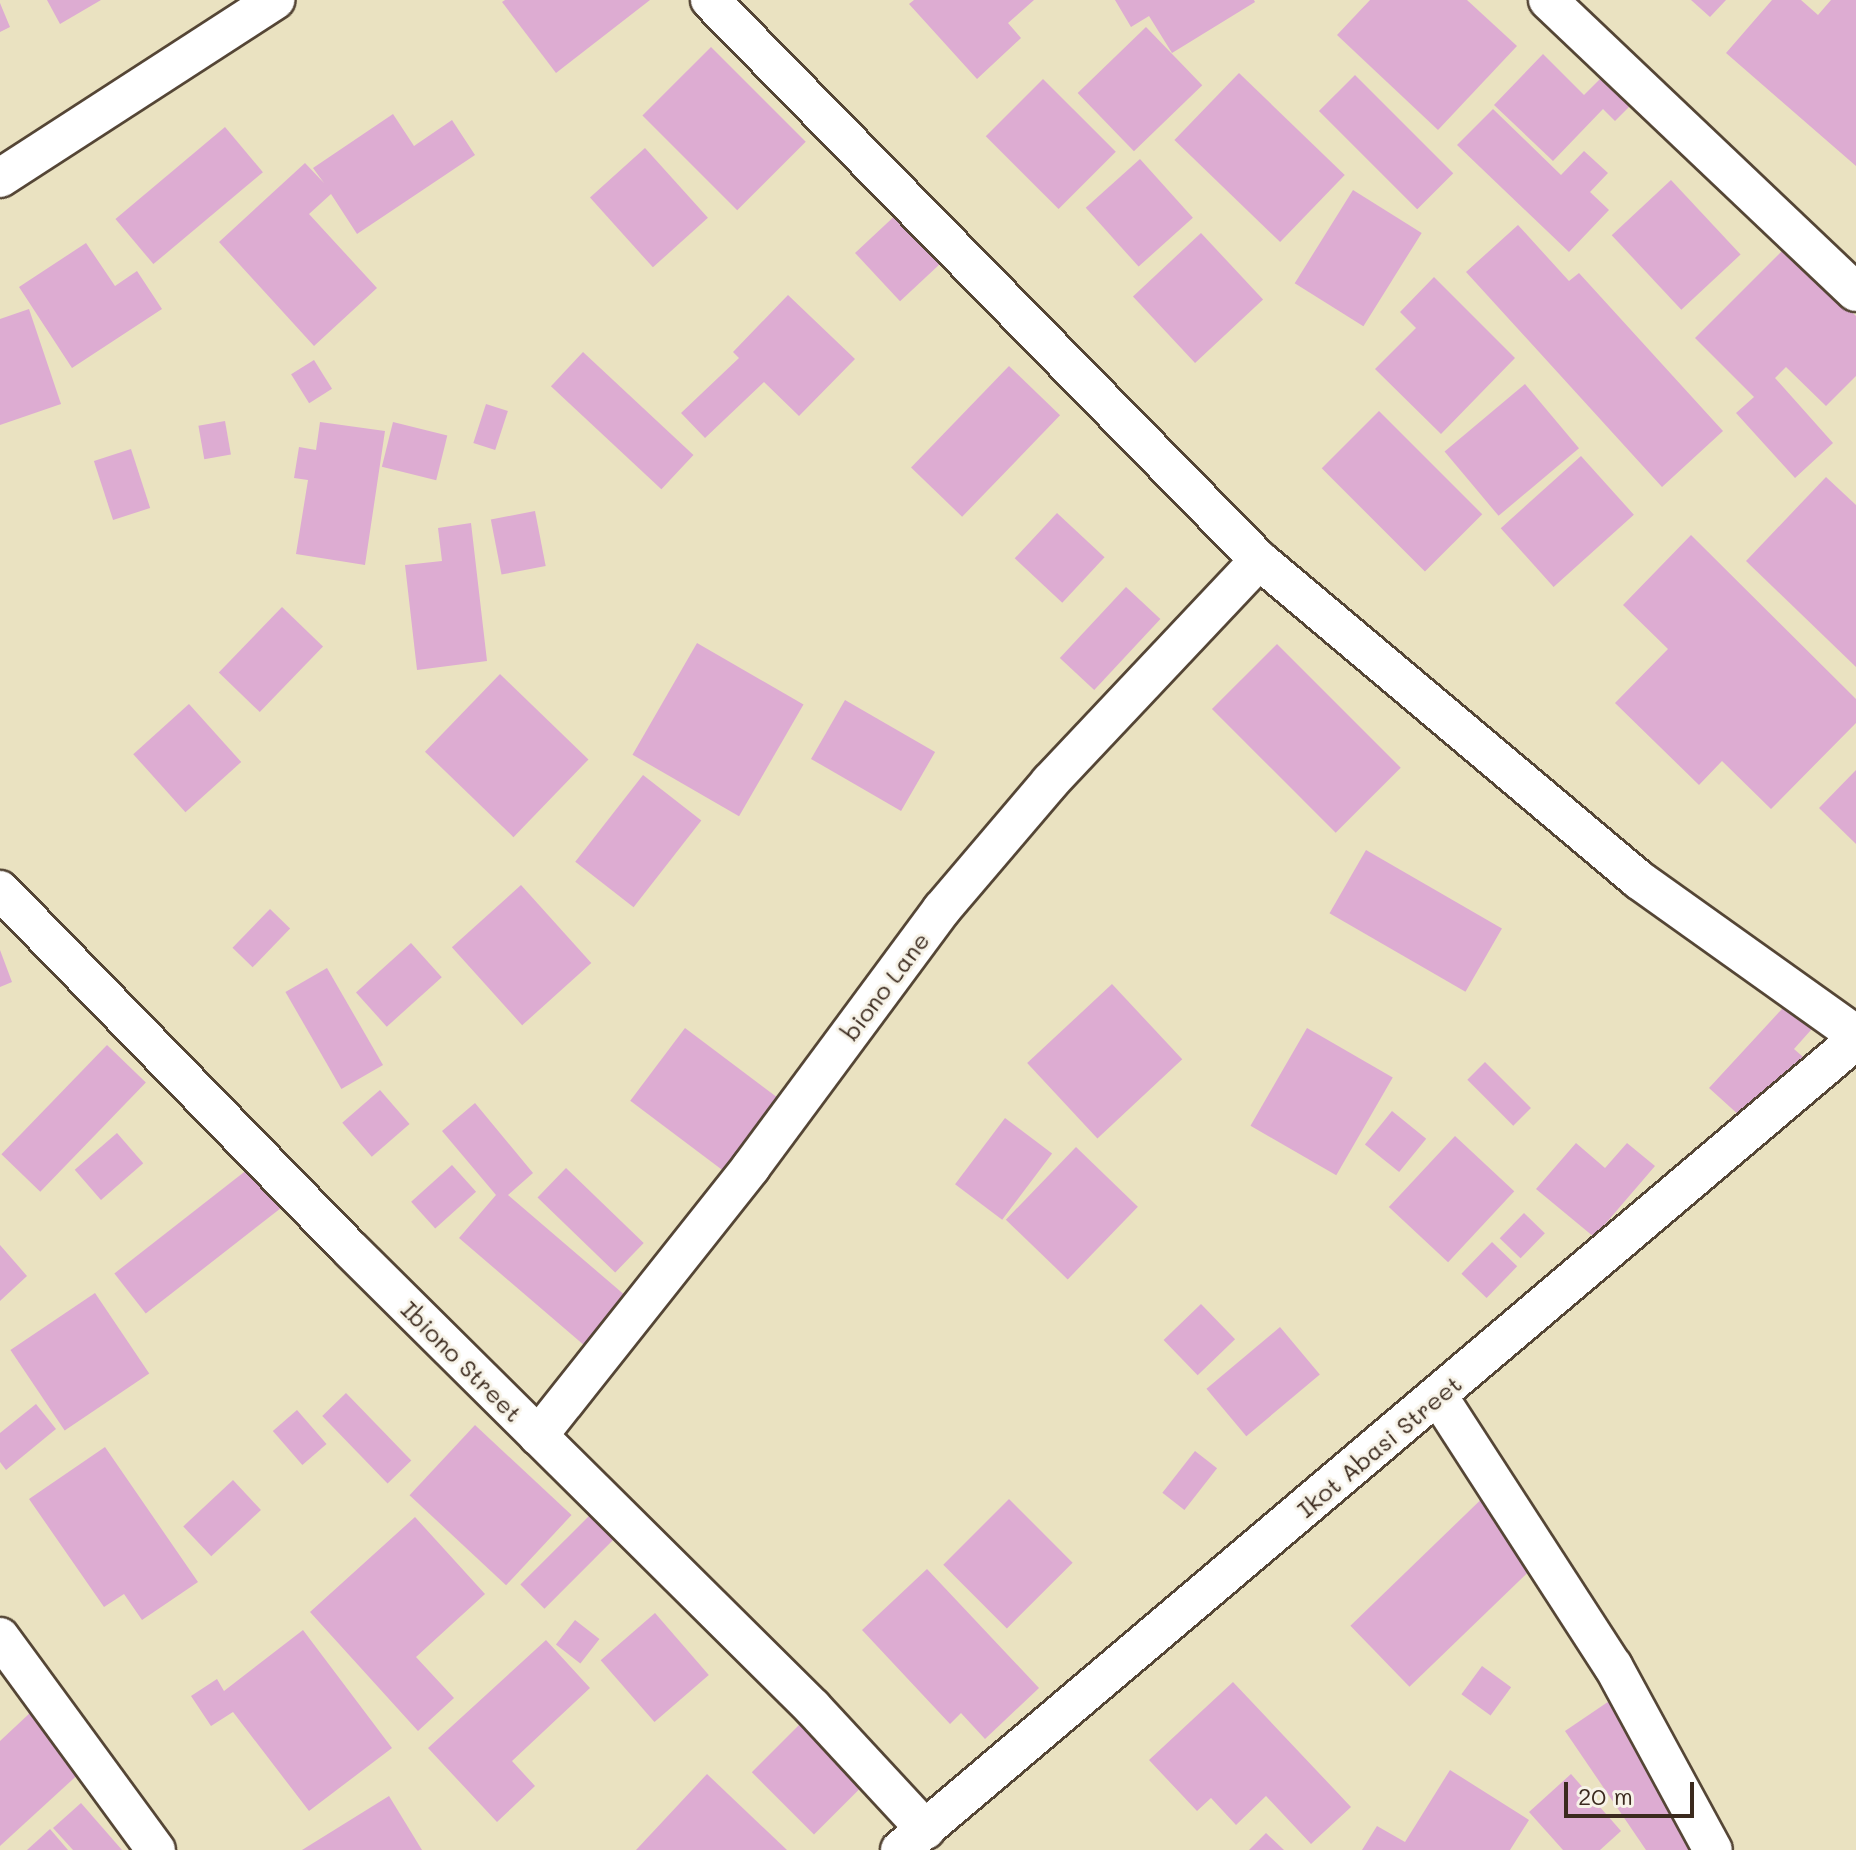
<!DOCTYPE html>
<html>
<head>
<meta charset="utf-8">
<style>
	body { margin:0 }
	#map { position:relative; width:1856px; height:1850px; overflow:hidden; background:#eae2c1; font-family:Mali,sans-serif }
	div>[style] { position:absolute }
	.building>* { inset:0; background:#ddacd2; transform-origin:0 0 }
	.roads { filter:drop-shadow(2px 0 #554636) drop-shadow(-2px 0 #554636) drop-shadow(0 2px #554636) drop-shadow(0 -2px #554636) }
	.minor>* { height:38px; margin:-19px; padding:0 19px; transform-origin:19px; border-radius:19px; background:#fff }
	span { translate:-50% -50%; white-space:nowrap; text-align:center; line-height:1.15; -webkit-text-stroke:6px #f7f3e8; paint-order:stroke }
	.street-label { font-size:24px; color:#3b2a1e }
	.scale { position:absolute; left:1564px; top:1782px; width:130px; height:36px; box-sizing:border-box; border:4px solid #3b2a1e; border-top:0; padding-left:10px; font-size:24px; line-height:28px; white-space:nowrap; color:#3b2a1e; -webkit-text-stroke:6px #f7f3e8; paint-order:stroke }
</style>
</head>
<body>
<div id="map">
	<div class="building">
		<div style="clip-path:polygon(47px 0,101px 0,60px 24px)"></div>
		<div style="clip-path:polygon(505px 0,650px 0,556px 73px,502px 2px)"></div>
		<div style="clip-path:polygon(914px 0,1034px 0,1008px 23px,1021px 38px,977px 79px,909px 4px)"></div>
		<div style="clip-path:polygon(1115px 0,1254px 0,1255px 2px,1172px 53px,1149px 16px,1131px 27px)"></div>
		<div style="clip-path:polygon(1370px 0,1467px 0,1517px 46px,1438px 130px,1337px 35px)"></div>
		<div style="clip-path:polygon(1691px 0,1726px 0,1710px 17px)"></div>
		<div style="clip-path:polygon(1772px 0,1801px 0,1818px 15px,1831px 0,1856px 0,1856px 166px,1726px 53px)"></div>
		<div style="clip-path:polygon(0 3px,10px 27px,0 32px)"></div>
		<div style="left:1146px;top:27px;width:81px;height:95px;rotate:46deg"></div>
		<div style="left:711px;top:47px;width:134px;height:97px;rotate:45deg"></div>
		<div style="clip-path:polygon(1543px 54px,1584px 95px,1606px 73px,1635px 101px,1615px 121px,1603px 109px,1553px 161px,1494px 105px)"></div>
		<div style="left:1239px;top:73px;width:147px;height:93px;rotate:44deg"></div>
		<div style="left:1355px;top:75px;width:139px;height:51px;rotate:45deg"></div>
		<div style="left:1043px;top:79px;width:103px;height:81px;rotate:45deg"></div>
		<div style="clip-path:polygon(1493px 109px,1561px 175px,1584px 151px,1608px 173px,1590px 192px,1609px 210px,1569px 252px,1457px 145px)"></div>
		<div style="clip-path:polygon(393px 114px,414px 146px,452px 120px,475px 155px,357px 234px,331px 194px,309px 214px,377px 288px,314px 346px,219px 242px,305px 163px,324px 183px,313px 168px)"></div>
		<div style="left:225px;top:127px;width:59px;height:143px;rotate:50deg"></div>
		<div style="left:645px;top:148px;width:94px;height:74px;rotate:48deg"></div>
		<div style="left:1140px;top:159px;width:79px;height:73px;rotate:48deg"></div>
		<div style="left:1671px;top:180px;width:102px;height:81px;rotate:47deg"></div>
		<div style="left:1353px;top:190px;width:81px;height:110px;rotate:32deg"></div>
		<div style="left:915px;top:197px;width:66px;height:82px;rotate:47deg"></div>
		<div style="clip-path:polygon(1518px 225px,1569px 281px,1579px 273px,1723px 431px,1662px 487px,1466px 272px)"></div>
		<div style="left:1201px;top:233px;width:91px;height:93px;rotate:47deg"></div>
		<div style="clip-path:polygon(86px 243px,115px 286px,137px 271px,162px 309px,72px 368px,19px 287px)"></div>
		<div style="clip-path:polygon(1786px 247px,1856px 316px,1856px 376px,1826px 406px,1786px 367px,1775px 378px,1833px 443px,1795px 478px,1736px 413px,1754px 397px,1695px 338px)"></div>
		<div style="clip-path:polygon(1434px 277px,1515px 358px,1441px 434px,1375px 369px,1416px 328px,1400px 312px)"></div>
		<div style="clip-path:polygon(788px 295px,855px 359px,799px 416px,764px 382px,705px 438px,681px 413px,739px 358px,733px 352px)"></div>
		<div style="clip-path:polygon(29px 309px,61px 404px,0 425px,0 319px)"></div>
		<div style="left:583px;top:352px;width:151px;height:47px;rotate:43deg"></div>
		<div style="left:314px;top:360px;width:34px;height:27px;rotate:58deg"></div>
		<div style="left:1009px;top:366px;width:71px;height:141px;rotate:44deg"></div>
		<div style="left:1525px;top:384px;width:84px;height:105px;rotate:50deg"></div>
		<div style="left:486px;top:404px;width:23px;height:41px;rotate:18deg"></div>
		<div style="left:1379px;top:411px;width:146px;height:81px;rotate:45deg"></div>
		<div style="left:225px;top:421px;width:34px;height:27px;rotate:80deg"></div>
		<div style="clip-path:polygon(320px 422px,385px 431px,365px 565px,296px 554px,308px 480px,294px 478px,299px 447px,316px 450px)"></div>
		<div style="left:393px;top:422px;width:56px;height:46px;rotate:14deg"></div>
		<div style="left:131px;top:449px;width:62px;height:39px;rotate:72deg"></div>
		<div style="left:1581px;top:456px;width:79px;height:108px;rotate:48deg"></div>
		<div style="clip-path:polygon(1826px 477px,1856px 505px,1856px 667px,1746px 561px)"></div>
		<div style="left:535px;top:511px;width:56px;height:45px;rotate:79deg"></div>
		<div style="left:1057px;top:513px;width:65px;height:62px;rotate:43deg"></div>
		<div style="clip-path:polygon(471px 523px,487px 661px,417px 670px,405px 565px,442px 561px,438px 528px)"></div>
		<div style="clip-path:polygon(1691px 535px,1856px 699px,1856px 723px,1771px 809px,1722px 761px,1699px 785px,1615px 703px,1668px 649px,1623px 605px)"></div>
		<div style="left:1126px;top:587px;width:47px;height:97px;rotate:43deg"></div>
		<div style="left:282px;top:607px;width:57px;height:91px;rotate:44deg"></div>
		<div style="left:697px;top:643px;width:123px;height:129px;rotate:30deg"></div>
		<div style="left:1277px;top:644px;width:175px;height:92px;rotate:45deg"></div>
		<div style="left:500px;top:674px;width:123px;height:108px;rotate:44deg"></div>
		<div style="left:845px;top:700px;width:104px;height:68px;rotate:30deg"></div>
		<div style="left:189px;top:704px;width:78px;height:75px;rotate:48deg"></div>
		<div style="clip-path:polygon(1856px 770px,1856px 844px,1819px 808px)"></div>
		<div style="left:643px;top:775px;width:74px;height:110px;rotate:38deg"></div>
		<div style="left:1366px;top:850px;width:157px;height:73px;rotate:30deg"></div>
		<div style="left:521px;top:885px;width:105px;height:93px;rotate:48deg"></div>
		<div style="left:270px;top:909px;width:28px;height:54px;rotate:44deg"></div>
		<div style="left:411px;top:943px;width:46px;height:74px;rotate:48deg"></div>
		<div style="clip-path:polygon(0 950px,12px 982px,0 987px)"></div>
		<div style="left:327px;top:968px;width:112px;height:48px;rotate:60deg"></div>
		<div style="left:1112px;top:984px;width:103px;height:116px;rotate:47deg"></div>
		<div style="clip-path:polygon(1793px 997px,1819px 1021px,1794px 1049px,1810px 1063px,1751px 1126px,1709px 1088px)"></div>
		<div style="left:685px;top:1028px;width:119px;height:91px;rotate:37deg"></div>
		<div style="left:1307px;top:1028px;width:99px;height:113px;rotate:30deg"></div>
		<div style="left:107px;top:1045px;width:54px;height:152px;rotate:44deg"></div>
		<div style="left:1485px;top:1062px;width:65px;height:25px;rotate:45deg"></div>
		<div style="left:380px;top:1090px;width:45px;height:50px;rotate:49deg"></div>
		<div style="clip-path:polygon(475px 1103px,533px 1173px,508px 1195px,634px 1303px,592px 1352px,459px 1238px,496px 1195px,442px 1131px)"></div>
		<div style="left:1392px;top:1111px;width:44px;height:43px;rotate:39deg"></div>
		<div style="left:1005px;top:1118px;width:59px;height:83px;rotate:37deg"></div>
		<div style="left:117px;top:1133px;width:40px;height:56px;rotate:49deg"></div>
		<div style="left:1455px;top:1136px;width:81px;height:97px;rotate:43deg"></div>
		<div style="clip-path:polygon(1576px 1143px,1605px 1168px,1627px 1143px,1655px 1166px,1594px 1237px,1536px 1189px)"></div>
		<div style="left:1076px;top:1147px;width:86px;height:101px;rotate:44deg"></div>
		<div style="left:257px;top:1162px;width:51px;height:181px;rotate:52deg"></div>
		<div style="left:452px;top:1165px;width:36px;height:55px;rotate:48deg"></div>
		<div style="left:566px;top:1168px;width:108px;height:41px;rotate:44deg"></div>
		<div style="left:1524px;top:1213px;width:29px;height:35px;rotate:44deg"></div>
		<div style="left:1492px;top:1242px;width:35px;height:44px;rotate:44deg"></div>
		<div style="clip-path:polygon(0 1245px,27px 1276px,0 1301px)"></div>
		<div style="left:95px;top:1293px;width:97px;height:102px;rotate:56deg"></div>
		<div style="left:1201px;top:1304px;width:49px;height:52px;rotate:46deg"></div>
		<div style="left:1280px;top:1327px;width:62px;height:96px;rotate:50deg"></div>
		<div style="left:346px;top:1393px;width:94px;height:33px;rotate:46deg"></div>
		<div style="clip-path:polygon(36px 1404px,56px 1429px,6px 1470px,0 1462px,0 1433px)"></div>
		<div style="left:297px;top:1410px;width:45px;height:32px;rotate:49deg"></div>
		<div style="left:475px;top:1425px;width:132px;height:96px;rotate:43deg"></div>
		<div style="clip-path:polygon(105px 1447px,198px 1582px,142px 1620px,124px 1594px,104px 1607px,29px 1499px)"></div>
		<div style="left:1195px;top:1451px;width:28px;height:53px;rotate:38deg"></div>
		<div style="left:233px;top:1480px;width:41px;height:68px;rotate:47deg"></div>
		<div style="left:1495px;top:1486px;width:85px;height:201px;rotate:46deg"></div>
		<div style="left:1009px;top:1499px;width:90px;height:93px;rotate:45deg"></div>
		<div style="left:601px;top:1504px;width:34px;height:114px;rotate:45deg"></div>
		<div style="clip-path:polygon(415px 1517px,485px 1594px,416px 1657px,454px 1698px,418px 1731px,310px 1612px)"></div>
		<div style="clip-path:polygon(927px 1569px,1039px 1688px,985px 1739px,961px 1713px,950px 1724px,862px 1630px)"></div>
		<div style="left:655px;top:1613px;width:82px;height:72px;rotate:49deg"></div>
		<div style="left:575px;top:1620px;width:31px;height:31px;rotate:38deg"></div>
		<div style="clip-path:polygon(303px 1630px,392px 1748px,309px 1811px,233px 1712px,211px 1726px,191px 1696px,217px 1679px,224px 1691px)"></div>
		<div style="clip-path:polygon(546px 1640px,590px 1688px,512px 1761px,535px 1786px,497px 1822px,428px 1748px)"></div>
		<div style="left:1482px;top:1666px;width:36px;height:35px;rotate:36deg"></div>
		<div style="clip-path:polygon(1233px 1682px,1351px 1807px,1311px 1844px,1266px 1796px,1236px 1825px,1211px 1798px,1197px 1811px,1149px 1760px)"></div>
		<div style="clip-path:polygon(1627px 1689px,1721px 1828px,1688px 1850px,1646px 1850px,1565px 1731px)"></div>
		<div style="clip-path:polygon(31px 1712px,84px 1769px,0 1846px,0 1741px)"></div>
		<div style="left:802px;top:1722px;width:88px;height:71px;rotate:45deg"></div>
		<div style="clip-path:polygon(1450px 1770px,1529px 1820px,1510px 1850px,1362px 1850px,1377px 1826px,1405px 1842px)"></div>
		<div style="clip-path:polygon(707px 1774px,787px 1850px,636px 1850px)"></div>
		<div style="clip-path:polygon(1571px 1774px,1621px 1831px,1600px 1850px,1563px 1850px,1529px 1812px)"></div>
		<div style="clip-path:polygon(389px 1796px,422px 1850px,302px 1850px)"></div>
		<div style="clip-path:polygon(81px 1803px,122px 1850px,73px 1850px,53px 1828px)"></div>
		<div style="clip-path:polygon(50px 1829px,68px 1850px,27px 1850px)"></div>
		<div style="clip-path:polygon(1266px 1833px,1284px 1850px,1249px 1850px)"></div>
	</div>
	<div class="roads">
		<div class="minor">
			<div style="left:710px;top:0;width:784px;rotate:45.57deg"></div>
			<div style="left:1259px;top:560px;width:497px;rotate:40.1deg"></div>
			<div style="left:1639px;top:880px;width:267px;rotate:35.5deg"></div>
			<div style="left:1548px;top:0;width:424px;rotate:43.5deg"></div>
			<div style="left:0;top:178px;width:328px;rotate:-32.9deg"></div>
			<div style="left:0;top:890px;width:501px;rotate:45.73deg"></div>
			<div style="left:350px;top:1249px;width:652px;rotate:44.75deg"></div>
			<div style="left:813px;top:1708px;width:166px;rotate:47.2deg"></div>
			<div style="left:1438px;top:1396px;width:322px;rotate:57.1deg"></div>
			<div style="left:1613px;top:1666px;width:209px;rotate:61.5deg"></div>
			<div style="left:538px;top:1436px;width:343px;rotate:-51.6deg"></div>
			<div style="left:751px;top:1167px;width:321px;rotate:-53.5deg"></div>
			<div style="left:942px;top:909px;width:167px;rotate:-49.6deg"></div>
			<div style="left:1050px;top:782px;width:305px;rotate:-46.7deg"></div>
			<div style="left:0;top:1637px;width:264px;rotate:53.8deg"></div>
			<div style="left:900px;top:1850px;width:1253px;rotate:-40.27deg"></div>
		</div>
	</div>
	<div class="street-label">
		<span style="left:885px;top:986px;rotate:-53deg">biono Lane</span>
		<span style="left:462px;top:1361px;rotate:45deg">Ibiono Street</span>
		<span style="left:1379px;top:1446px;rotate:-40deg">Ikot Abasi Street</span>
	</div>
	<div class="scale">20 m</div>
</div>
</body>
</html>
